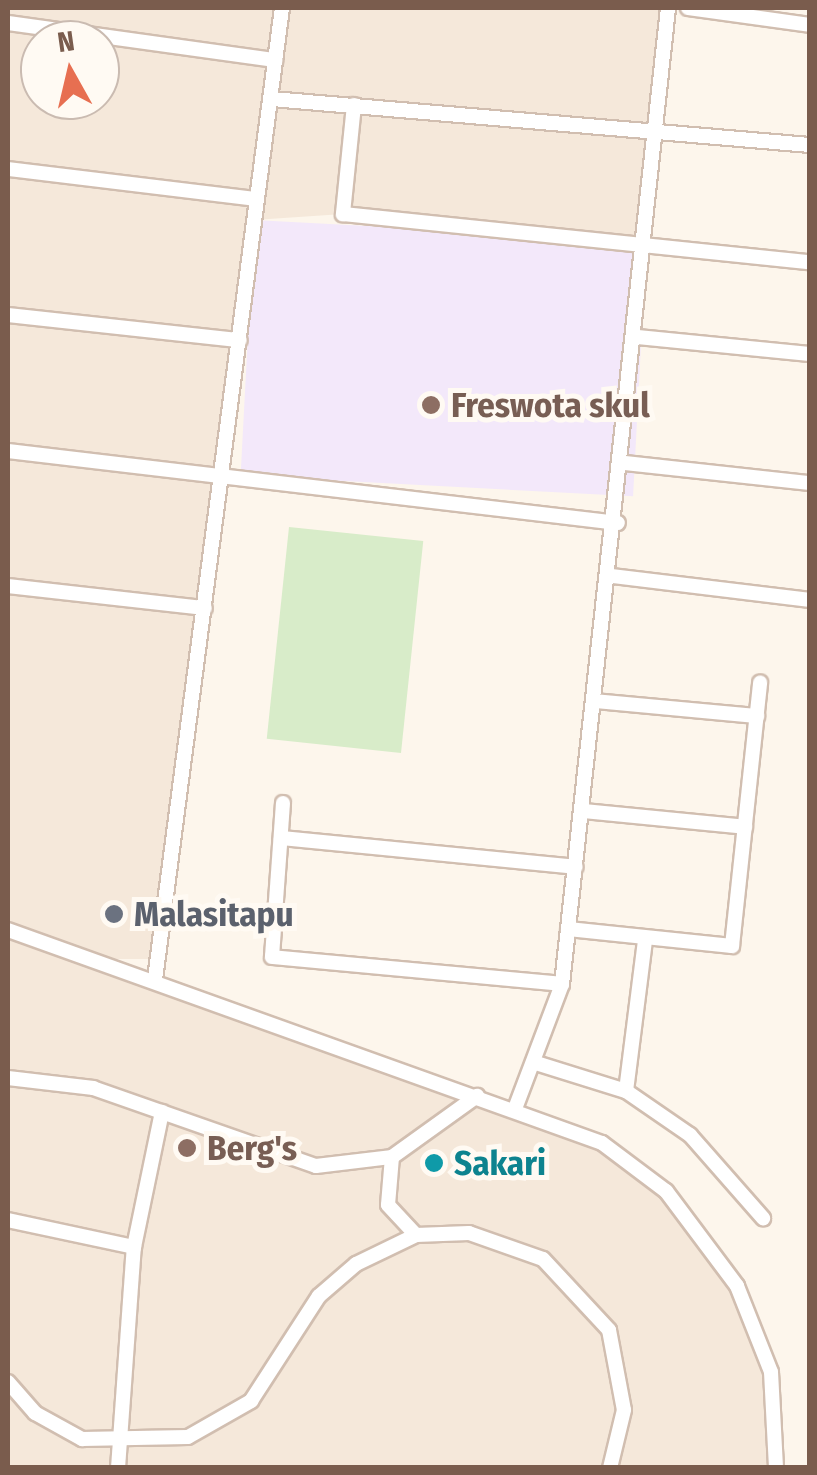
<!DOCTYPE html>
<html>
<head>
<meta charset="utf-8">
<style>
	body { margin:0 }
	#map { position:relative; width:817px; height:1475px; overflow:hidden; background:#fdf6ec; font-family:"Fira Sans Condensed",sans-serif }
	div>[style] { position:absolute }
	.residential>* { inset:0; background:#f5e8da }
	.education>* { inset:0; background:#f3e8fa; transform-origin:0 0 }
	.green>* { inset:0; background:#d8ecc9; transform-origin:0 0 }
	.roads { filter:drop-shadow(2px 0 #d1beb0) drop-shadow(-2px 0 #d1beb0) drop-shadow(0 2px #d1beb0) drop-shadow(0 -2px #d1beb0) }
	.street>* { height:14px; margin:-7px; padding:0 7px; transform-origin:7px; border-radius:7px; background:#fff }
	.dots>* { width:28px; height:28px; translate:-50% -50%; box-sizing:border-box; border:5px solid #fffaf3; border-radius:50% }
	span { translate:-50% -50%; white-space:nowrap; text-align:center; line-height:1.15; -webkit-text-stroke:10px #fffaf3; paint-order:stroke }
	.education-label { font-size:35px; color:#785e54; font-weight:700 }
	.left { translate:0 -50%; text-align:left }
	.worship-label { font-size:35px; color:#5b616d; font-weight:700 }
	.culture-label { font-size:35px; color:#0d838f; font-weight:700 }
	.frame { position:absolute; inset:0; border:10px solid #7a5c4d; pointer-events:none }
	.north { position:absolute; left:20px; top:20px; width:100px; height:100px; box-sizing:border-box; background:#fffaf3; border:2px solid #cabbb1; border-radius:50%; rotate:352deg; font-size:28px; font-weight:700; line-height:40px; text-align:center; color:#7a5c4d }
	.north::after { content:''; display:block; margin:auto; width:35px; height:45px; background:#e76f51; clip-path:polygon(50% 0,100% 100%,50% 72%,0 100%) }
</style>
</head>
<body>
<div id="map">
	<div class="residential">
		<div style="clip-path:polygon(evenodd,8px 8px,667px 8px,638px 239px,343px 214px,254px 220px,158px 959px,101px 959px,602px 1143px,666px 1191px,737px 1286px,771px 1371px,776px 1467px,8px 1468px,8px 8px,40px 40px,100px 40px,100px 100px,40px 100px,40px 40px)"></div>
	</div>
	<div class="education">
		<div style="left:254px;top:220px;width:393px;height:256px;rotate:3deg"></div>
	</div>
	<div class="green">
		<div style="left:289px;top:527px;width:135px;height:213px;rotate:6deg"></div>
	</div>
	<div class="roads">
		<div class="street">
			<div style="left:688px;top:8px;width:123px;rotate:7.9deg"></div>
			<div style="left:8px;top:23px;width:270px;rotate:7.9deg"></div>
			<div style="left:272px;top:99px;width:540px;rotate:4.89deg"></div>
			<div style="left:354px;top:105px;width:110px;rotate:95.8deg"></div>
			<div style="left:343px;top:214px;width:469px;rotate:5.9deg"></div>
			<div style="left:8px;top:169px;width:250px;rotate:6.9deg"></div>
			<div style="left:8px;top:315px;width:233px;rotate:6.2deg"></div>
			<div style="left:637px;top:337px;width:174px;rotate:5.6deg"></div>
			<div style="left:8px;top:451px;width:614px;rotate:6.73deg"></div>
			<div style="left:625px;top:463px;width:186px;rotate:6.2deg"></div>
			<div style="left:612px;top:576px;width:199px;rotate:6.9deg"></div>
			<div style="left:8px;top:586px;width:198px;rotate:6.4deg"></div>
			<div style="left:595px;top:701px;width:163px;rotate:5.3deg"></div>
			<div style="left:283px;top:803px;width:154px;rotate:94.1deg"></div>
			<div style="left:272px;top:957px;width:291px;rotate:5.3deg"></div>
			<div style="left:583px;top:811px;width:163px;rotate:5.6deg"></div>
			<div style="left:281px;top:838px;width:296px;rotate:5.6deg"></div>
			<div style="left:568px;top:929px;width:165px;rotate:5.9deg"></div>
			<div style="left:732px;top:946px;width:265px;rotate:-83.9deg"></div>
			<div style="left:8px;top:930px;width:631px;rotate:19.73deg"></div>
			<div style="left:602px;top:1143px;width:80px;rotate:36.9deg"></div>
			<div style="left:666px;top:1191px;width:119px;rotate:53.2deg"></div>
			<div style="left:737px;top:1286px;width:92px;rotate:68.4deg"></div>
			<div style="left:771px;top:1372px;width:96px;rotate:87deg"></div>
			<div style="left:155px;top:979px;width:979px;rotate:-82.55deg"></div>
			<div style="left:536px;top:1063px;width:94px;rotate:17.3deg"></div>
			<div style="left:626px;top:1091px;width:152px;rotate:-82.8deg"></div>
			<div style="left:8px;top:1078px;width:86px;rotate:6.7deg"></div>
			<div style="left:93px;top:1088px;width:236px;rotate:19.3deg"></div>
			<div style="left:316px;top:1166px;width:77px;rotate:-6.8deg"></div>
			<div style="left:392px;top:1157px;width:105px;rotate:-35.7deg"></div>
			<div style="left:626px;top:1091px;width:78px;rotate:34.5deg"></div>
			<div style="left:690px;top:1135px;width:111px;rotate:48.7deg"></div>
			<div style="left:516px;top:1106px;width:130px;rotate:-69.3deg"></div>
			<div style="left:562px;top:984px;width:982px;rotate:-83.8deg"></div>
			<div style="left:392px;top:1157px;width:48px;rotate:94.8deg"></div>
			<div style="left:388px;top:1205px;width:41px;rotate:47deg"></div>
			<div style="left:8px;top:1220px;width:129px;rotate:12.1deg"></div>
			<div style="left:134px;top:1247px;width:138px;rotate:-78.3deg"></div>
			<div style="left:8px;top:1382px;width:41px;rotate:48.9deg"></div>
			<div style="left:35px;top:1413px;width:54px;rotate:29deg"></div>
			<div style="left:82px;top:1439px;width:106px;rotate:-1.1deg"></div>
			<div style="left:188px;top:1437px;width:73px;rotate:-29.7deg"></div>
			<div style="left:251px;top:1401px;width:125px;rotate:-57.1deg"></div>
			<div style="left:319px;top:1296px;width:49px;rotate:-40.9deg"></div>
			<div style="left:356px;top:1264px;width:67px;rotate:-25.8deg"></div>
			<div style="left:416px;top:1235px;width:53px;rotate:-2.2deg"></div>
			<div style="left:469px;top:1233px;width:78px;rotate:19.4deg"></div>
			<div style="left:543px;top:1259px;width:97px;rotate:47.1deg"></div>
			<div style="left:609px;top:1330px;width:81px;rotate:79.4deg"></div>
			<div style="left:624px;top:1410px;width:60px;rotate:103.6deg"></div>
			<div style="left:118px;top:1468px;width:222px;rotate:-85.9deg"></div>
		</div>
	</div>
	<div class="dots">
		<div style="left:431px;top:405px;background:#8d6e63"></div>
		<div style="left:114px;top:914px;background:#6b7280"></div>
		<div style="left:187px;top:1148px;background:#8d6e63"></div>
		<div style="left:434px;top:1163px;background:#0f9aa8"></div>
	</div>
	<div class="education-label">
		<span class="left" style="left:451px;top:405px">Freswota skul</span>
		<span class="left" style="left:207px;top:1148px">Berg's</span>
	</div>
	<div class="worship-label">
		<span class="left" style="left:134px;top:914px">Malasitapu</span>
	</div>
	<div class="culture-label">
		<span class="left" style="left:454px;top:1163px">Sakari</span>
	</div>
	<div class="frame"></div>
	<div class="north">N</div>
</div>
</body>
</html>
